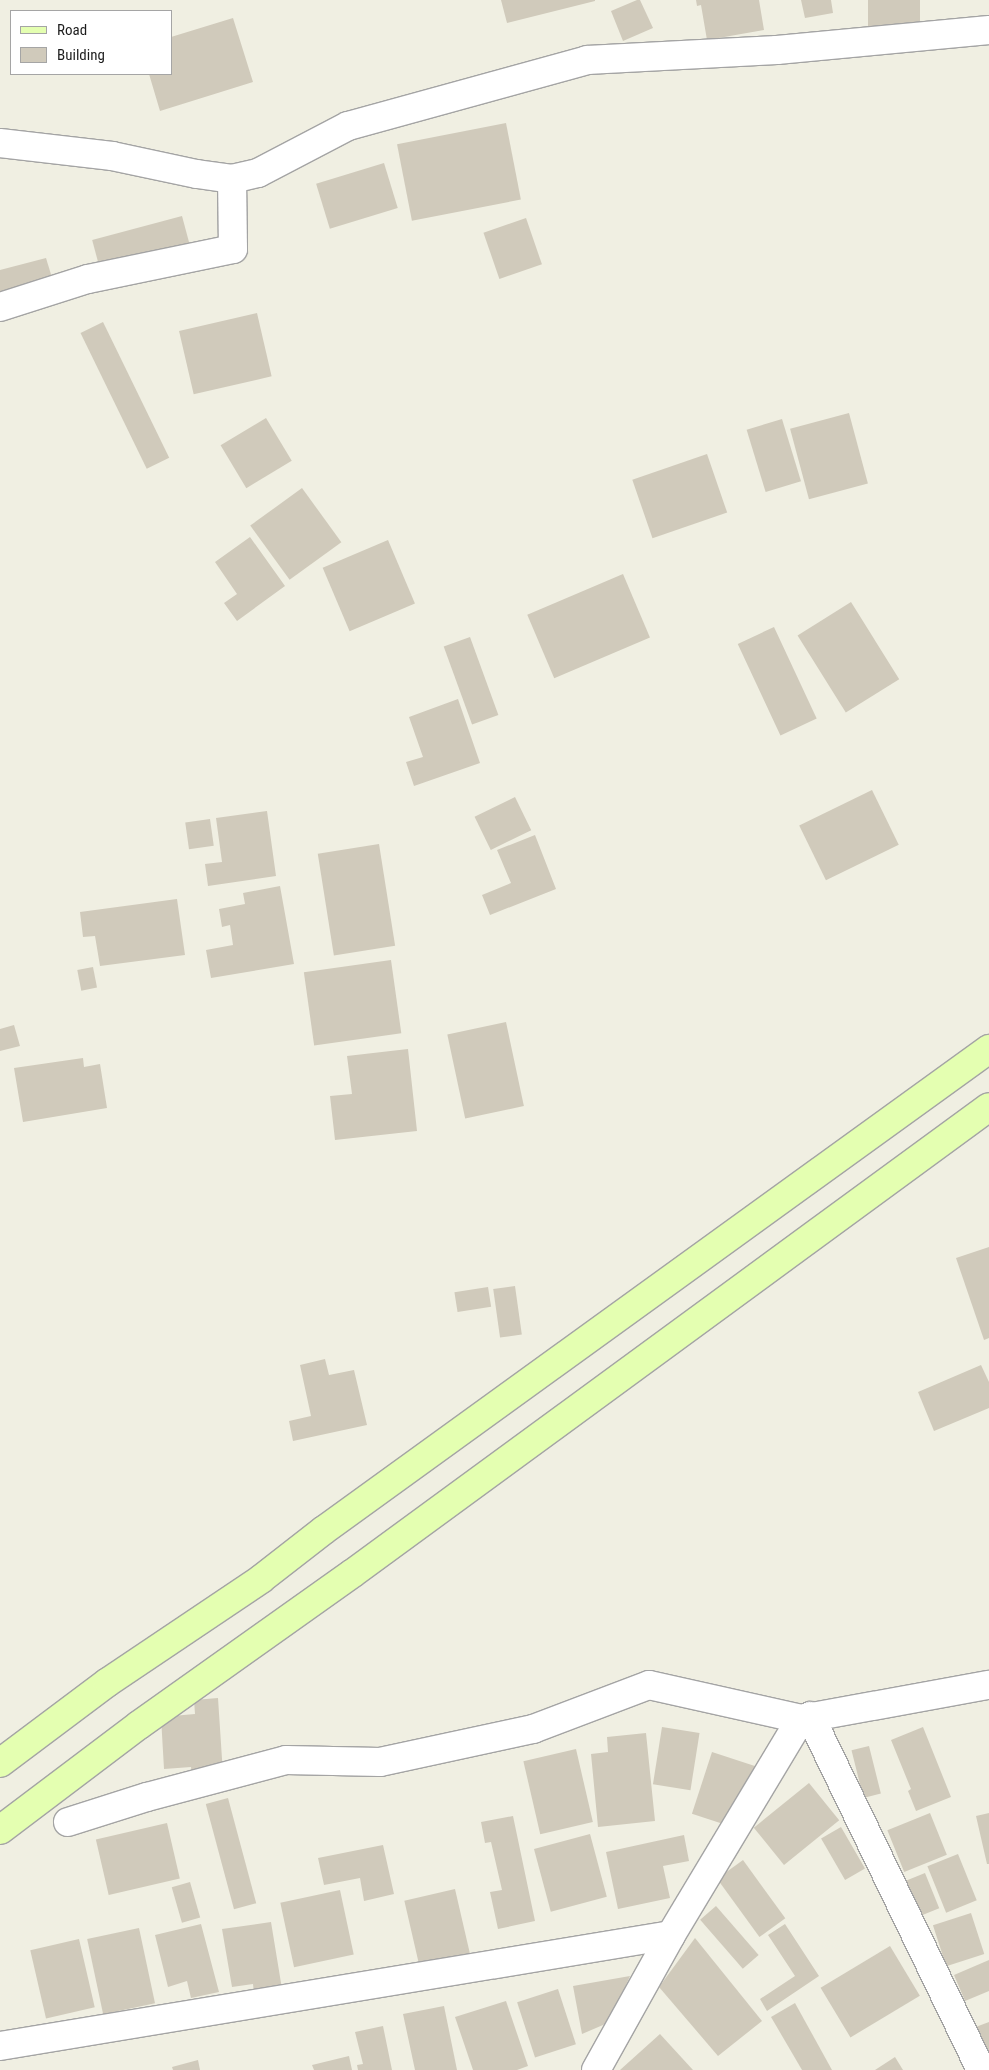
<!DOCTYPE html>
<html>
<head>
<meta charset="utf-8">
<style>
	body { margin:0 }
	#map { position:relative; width:989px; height:2070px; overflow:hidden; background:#f0efe2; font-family:"Roboto Condensed",sans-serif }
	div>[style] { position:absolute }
	.building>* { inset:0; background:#d0cabb; transform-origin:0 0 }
	.roads { filter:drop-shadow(1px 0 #a4a4a4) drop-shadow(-1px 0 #a4a4a4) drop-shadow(0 1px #a4a4a4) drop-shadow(0 -1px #a4a4a4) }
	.minor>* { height:28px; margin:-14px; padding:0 14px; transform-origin:14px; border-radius:14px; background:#fff }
	.tertiary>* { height:28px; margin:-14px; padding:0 14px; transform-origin:14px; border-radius:14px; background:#fff }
	.secondary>* { height:28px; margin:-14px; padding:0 14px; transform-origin:14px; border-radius:14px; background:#e4ffb1 }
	span { translate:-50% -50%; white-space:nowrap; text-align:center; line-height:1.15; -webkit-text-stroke:4px #fff; paint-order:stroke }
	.legend { position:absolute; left:10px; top:10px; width:162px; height:65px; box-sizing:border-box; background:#fff; border:1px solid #a5a5a5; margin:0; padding:6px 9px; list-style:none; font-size:15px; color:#1d1d1d }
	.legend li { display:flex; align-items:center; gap:10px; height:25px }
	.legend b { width:25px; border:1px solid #a5a5a5 }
</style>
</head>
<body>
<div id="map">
	<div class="building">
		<div style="clip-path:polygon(501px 0,595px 0,595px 1px,507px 23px)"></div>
		<div style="clip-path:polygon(637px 0,640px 0,653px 28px,623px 41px,611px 11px)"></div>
		<div style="clip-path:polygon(696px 0,759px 0,764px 30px,707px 40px,701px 5px,697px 6px)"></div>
		<div style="clip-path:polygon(801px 0,831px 0,833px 13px,805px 18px)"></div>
		<div style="left:868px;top:0;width:52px;height:29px"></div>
		<div style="clip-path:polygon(233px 18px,253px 82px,160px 111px,149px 74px,171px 74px,171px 37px)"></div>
		<div style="left:506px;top:123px;width:78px;height:111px;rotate:79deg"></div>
		<div style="left:384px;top:163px;width:47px;height:71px;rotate:73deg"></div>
		<div style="left:182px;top:216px;width:28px;height:93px;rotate:75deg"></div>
		<div style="left:526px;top:218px;width:49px;height:45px;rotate:71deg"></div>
		<div style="clip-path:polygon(46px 258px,53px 281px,0 296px,0 270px)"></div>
		<div style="left:257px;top:313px;width:65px;height:80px;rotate:77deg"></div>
		<div style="left:103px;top:322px;width:151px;height:25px;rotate:64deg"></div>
		<div style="left:849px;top:413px;width:73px;height:61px;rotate:75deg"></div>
		<div style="left:266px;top:418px;width:50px;height:53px;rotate:59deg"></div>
		<div style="left:782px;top:419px;width:65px;height:37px;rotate:73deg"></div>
		<div style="left:707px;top:454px;width:62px;height:79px;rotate:71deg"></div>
		<div style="left:302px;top:488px;width:67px;height:64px;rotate:54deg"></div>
		<div style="clip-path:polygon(250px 537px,285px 586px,237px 621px,224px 603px,237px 594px,215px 562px)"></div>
		<div style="left:388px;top:540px;width:69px;height:71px;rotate:67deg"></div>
		<div style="left:623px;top:574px;width:69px;height:104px;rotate:67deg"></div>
		<div style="left:851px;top:602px;width:91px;height:63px;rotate:58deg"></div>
		<div style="left:774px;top:627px;width:101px;height:40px;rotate:65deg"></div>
		<div style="left:470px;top:637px;width:83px;height:28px;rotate:70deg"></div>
		<div style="clip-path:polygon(458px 699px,480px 763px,414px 786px,406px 762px,423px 757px,409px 717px)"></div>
		<div style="left:872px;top:790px;width:61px;height:81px;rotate:64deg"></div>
		<div style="left:515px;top:797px;width:37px;height:45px;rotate:64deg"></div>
		<div style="clip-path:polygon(267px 811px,276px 876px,208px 886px,205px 864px,222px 862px,216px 818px)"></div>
		<div style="left:210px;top:819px;width:27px;height:25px;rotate:82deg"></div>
		<div style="clip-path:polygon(535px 835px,556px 889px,490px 915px,482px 895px,511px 883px,497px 850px)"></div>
		<div style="left:379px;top:844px;width:103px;height:62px;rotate:81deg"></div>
		<div style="clip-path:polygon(280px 886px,294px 964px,211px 978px,206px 950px,233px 945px,230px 925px,222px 927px,219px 909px,245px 904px,243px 893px)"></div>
		<div style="clip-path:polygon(177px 899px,185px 955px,100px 966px,95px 936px,83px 937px,80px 912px)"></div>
		<div style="left:391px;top:960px;width:74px;height:88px;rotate:82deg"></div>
		<div style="left:93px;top:967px;width:21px;height:16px;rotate:79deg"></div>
		<div style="left:506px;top:1022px;width:86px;height:60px;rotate:78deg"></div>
		<div style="clip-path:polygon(14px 1025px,20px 1046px,0 1051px,0 1029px)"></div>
		<div style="clip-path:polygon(408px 1049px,417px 1131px,335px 1140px,330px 1096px,352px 1094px,347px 1056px)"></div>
		<div style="clip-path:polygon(83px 1058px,84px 1067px,100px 1064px,107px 1108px,23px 1122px,14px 1068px)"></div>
		<div style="clip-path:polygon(989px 1247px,989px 1338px,984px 1340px,956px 1258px)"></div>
		<div style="left:515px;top:1286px;width:49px;height:22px;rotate:82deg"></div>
		<div style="left:488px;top:1287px;width:20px;height:34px;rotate:81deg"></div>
		<div style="clip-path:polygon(325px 1359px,329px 1375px,354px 1370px,367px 1425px,293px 1441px,289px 1421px,311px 1416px,300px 1365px)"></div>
		<div style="clip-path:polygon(981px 1365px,989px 1382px,989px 1408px,934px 1431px,918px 1392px)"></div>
		<div style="clip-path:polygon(218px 1698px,223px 1774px,192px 1776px,191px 1767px,164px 1769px,161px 1717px,195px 1714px,194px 1700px)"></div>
		<div style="left:662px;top:1727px;width:38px;height:58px;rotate:9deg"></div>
		<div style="clip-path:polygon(923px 1727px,951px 1797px,916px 1811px,908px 1791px,911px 1789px,891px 1740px)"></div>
		<div style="clip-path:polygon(646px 1733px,655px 1821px,598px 1827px,591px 1754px,608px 1752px,607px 1737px)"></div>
		<div style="left:869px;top:1746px;width:49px;height:18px;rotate:76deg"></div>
		<div style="left:576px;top:1749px;width:75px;height:54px;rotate:77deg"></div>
		<div style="left:712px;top:1752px;width:45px;height:65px;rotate:18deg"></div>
		<div style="left:809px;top:1783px;width:48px;height:71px;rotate:51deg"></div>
		<div style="left:228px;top:1798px;width:109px;height:23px;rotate:75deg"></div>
		<div style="left:930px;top:1813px;width:45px;height:46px;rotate:68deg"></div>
		<div style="clip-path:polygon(989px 1813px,989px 1864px,987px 1864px,976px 1816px)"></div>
		<div style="clip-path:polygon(513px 1816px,535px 1921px,498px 1929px,490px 1892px,502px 1890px,491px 1842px,485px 1843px,481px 1822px)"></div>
		<div style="left:167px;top:1823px;width:57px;height:73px;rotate:77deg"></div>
		<div style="left:841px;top:1827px;width:48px;height:23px;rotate:60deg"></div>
		<div style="left:590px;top:1834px;width:65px;height:58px;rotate:75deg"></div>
		<div style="clip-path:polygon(684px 1835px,689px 1861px,663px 1866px,670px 1898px,618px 1909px,606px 1852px)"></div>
		<div style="clip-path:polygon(383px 1845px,394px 1894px,364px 1901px,360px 1878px,324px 1885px,318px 1858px)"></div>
		<div style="left:958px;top:1854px;width:50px;height:33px;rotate:68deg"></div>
		<div style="left:743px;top:1860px;width:72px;height:32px;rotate:54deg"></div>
		<div style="left:925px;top:1873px;width:38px;height:22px;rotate:68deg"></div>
		<div style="left:190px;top:1882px;width:37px;height:19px;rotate:74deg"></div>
		<div style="left:455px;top:1889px;width:67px;height:52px;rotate:77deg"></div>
		<div style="left:340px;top:1890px;width:66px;height:61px;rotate:78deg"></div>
		<div style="left:716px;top:1906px;width:65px;height:21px;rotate:49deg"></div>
		<div style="left:971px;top:1913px;width:43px;height:40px;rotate:72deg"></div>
		<div style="clip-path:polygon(271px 1922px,282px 1989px,254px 1994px,253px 1984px,232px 1987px,222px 1929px)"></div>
		<div style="clip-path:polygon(201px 1924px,219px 1992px,191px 1998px,187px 1981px,168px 1987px,155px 1935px)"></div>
		<div style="clip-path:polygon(785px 1924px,819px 1976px,767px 2011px,760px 1999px,795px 1976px,768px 1935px)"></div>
		<div style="left:139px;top:1928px;width:77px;height:53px;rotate:78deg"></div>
		<div style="clip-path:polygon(695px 1938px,762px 2021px,718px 2056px,659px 1987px)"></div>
		<div style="left:79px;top:1939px;width:70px;height:50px;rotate:77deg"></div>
		<div style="left:890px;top:1946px;width:58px;height:81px;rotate:59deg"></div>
		<div style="clip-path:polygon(989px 1960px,989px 1991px,965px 2001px,954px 1975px)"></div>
		<div style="clip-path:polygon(630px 1976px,610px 2022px,582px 2034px,573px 1986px)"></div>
		<div style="left:558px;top:1989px;width:58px;height:43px;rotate:72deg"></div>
		<div style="clip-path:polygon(506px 2001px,528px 2066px,517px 2070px,473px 2070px,455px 2017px)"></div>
		<div style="clip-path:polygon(795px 2003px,832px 2070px,802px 2070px,771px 2017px)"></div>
		<div style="clip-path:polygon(444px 2006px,457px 2070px,415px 2070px,403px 2014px)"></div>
		<div style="clip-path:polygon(989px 2022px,989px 2070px,973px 2028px)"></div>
		<div style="clip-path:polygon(383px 2026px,392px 2070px,358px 2070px,357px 2065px,363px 2064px,355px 2032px)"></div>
		<div style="clip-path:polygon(660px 2034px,693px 2070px,620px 2070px)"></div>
		<div style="clip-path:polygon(349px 2056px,352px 2070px,314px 2070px,312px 2065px)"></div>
		<div style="clip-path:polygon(895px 2057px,903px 2070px,875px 2070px)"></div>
		<div style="clip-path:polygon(198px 2060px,200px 2070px,173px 2070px,172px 2067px)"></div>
	</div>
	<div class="roads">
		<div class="minor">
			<div style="left:0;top:307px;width:92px;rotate:-17.7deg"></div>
			<div style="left:88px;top:279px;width:148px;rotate:-11.7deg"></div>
			<div style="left:233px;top:249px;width:70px;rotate:-90.8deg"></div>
			<div style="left:810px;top:1716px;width:393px;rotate:64.2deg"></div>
			<div style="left:68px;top:1822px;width:83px;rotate:-17.6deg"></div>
			<div style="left:147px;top:1797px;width:144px;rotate:-14.9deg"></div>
			<div style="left:286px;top:1760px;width:94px;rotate:1.2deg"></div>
			<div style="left:380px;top:1762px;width:157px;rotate:-12.2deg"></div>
			<div style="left:533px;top:1729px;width:124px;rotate:-20.8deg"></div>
			<div style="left:649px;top:1685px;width:156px;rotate:12.6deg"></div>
			<div style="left:801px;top:1719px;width:191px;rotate:-10.3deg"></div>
			<div style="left:0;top:2046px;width:680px;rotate:-9.39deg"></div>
			<div style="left:596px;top:2070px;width:154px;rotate:-60.9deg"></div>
			<div style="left:671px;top:1935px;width:252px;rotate:-59deg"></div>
		</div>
		<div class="tertiary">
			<div style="left:0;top:143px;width:113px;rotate:6.6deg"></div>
			<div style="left:112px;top:156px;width:87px;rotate:12deg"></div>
			<div style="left:197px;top:174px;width:35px;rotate:8deg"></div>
			<div style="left:232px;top:179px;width:27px;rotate:-13deg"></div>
			<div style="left:258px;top:173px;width:102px;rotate:-27.6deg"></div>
			<div style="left:348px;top:126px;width:248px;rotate:-15.4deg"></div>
			<div style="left:587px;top:60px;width:190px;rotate:-3deg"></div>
			<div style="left:777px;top:50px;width:213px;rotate:-5.4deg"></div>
		</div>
		<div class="secondary">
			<div style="left:0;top:1763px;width:135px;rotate:-36.9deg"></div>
			<div style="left:108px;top:1682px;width:184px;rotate:-33.9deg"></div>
			<div style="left:261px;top:1579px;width:80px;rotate:-37.9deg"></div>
			<div style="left:324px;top:1530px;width:821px;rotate:-35.88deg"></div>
			<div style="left:0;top:1830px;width:174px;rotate:-37.1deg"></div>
			<div style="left:139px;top:1725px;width:262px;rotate:-35.4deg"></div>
			<div style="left:353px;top:1573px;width:788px;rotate:-36.23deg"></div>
		</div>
	</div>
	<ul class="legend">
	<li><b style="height:6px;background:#e4ffb1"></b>Road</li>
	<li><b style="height:14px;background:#d0cabb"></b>Building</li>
	</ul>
</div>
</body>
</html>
